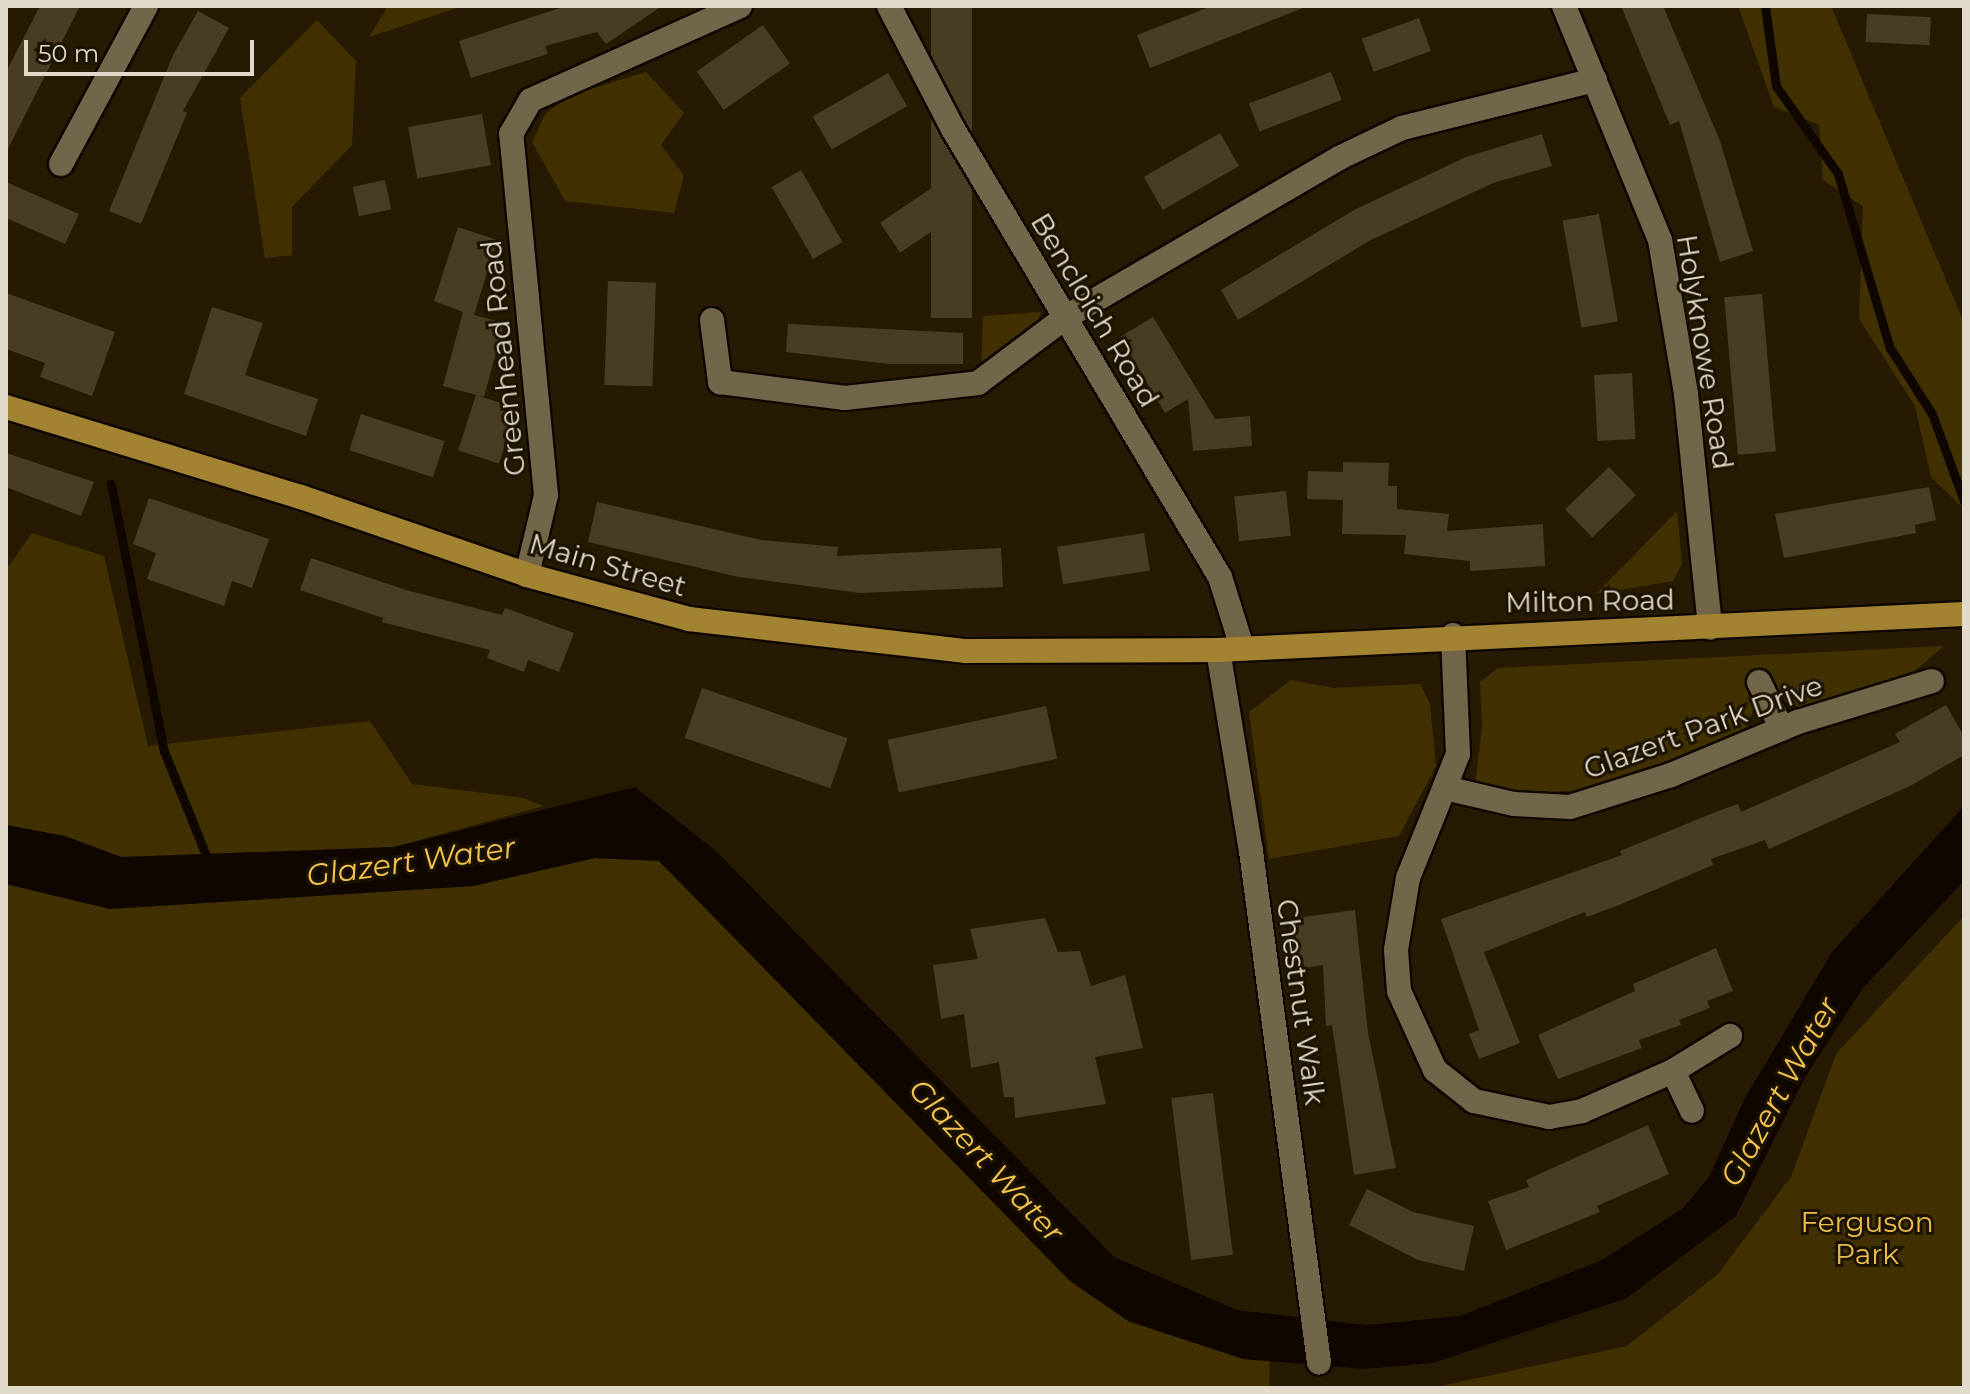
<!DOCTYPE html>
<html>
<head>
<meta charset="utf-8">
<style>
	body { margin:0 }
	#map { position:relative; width:1970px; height:1394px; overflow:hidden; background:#261b02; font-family:Montserrat,sans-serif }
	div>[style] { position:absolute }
	.green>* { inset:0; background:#403002 }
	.water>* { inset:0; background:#100600 }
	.stream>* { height:9px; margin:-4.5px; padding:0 4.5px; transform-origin:4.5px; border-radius:4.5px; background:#100600 }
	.building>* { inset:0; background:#483d22; transform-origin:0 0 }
	.roads { filter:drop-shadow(2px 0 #0f0600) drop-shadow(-2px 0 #0f0600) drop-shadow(0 2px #0f0600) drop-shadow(0 -2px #0f0600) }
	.street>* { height:24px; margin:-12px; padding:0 12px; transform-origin:12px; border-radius:12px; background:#72664a }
	.primary>* { height:24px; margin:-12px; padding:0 12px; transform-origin:12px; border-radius:12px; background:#a18332 }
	span { translate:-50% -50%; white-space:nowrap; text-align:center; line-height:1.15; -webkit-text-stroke:6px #1c1200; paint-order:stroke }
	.street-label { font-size:28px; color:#e1dacb }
	.park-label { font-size:28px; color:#ecbe48 }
	.water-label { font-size:30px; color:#f2c44e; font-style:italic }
	.frame { position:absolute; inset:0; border:8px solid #e1dacb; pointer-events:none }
	.scale { position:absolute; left:24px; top:40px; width:230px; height:36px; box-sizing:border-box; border:4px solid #e1dacb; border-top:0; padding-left:10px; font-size:24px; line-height:28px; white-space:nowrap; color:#e1dacb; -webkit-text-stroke:6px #1c1200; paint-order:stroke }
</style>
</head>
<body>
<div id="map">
	<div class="green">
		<div style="clip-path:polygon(388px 6px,463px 6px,369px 37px)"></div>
		<div style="clip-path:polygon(1738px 6px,1831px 6px,1964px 323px,1964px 509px,1931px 477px,1915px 406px,1859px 319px,1863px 206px,1823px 180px,1819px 125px,1774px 107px)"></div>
		<div style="clip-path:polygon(317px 20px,356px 61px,352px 145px,292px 207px,292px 255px,265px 258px,240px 98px)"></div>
		<div style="clip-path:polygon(646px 72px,684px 113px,661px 145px,684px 175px,674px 213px,565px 201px,532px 142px,546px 113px,574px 94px)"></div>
		<div style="clip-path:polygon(1041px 312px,1035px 334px,981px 373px,983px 316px)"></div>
		<div style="clip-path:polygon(1677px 511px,1682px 564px,1673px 581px,1596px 594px)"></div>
		<div style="clip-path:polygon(32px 533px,104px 556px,148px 746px,370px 721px,412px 784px,523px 798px,544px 806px,394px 847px,245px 855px,121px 857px,65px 836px,6px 825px,6px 570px)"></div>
		<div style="clip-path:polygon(1944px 646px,1916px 670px,1804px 710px,1781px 701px,1768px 676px,1746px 686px,1754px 709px,1745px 731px,1613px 782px,1571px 791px,1519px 793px,1475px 785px,1482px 727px,1480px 682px,1498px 668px)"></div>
		<div style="clip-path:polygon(1291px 680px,1334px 688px,1420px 684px,1430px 704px,1436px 766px,1399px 836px,1269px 859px,1249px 712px)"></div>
		<div style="clip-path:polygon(595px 858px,659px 861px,1070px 1281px,1128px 1321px,1243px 1359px,1270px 1361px,1269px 1388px,6px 1388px,6px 884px,110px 909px,473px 886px)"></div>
		<div style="clip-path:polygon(1964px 916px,1964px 1388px,1431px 1388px,1627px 1346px,1718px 1274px,1791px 1177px,1836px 1054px)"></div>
	</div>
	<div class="water">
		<div style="clip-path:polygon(635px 787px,715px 850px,1114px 1257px,1237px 1310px,1366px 1325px,1460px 1316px,1600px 1261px,1682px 1209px,1709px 1177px,1745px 1098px,1832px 952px,1964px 806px,1964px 881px,1863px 988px,1804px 1079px,1736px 1216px,1627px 1298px,1433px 1363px,1363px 1369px,1243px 1359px,1128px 1321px,1070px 1281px,659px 861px,595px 858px,473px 886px,110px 909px,6px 884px,6px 825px,65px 836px,121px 857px,394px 847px)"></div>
	</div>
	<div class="stream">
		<div style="left:1765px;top:6px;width:81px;rotate:82.2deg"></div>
		<div style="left:1776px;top:86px;width:108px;rotate:54.8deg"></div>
		<div style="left:1838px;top:174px;width:182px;rotate:73.4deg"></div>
		<div style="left:1890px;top:348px;width:78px;rotate:57.5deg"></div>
		<div style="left:1932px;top:414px;width:93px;rotate:69.8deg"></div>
		<div style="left:111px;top:484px;width:272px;rotate:78.8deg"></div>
		<div style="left:164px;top:751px;width:121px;rotate:68.1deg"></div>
	</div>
	<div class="building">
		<div style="clip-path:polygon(40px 6px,80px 6px,6px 153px,6px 72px)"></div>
		<div style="clip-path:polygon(566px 6px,662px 6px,606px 44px,597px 32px,545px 46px,548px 54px,471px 78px,459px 41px)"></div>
		<div style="left:931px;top:6px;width:41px;height:312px"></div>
		<div style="clip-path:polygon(1212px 6px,1303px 6px,1303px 8px,1150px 68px,1137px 35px)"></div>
		<div style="clip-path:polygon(1621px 6px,1663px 6px,1720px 141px,1753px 251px,1720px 262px,1679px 121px,1670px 125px)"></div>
		<div style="clip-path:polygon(198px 11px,229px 28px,183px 111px,187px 113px,141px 224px,109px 211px,173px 55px)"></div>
		<div style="left:1867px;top:14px;width:64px;height:28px;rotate:3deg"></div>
		<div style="left:1419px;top:18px;width:35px;height:61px;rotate:70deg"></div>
		<div style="left:763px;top:25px;width:47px;height:81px;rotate:55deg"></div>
		<div style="left:1331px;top:72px;width:30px;height:88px;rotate:69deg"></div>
		<div style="left:888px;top:73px;width:38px;height:87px;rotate:60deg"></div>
		<div style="left:482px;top:114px;width:52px;height:75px;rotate:80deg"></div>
		<div style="left:1220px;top:133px;width:38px;height:88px;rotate:60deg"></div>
		<div style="clip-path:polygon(1542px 134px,1552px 166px,1493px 183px,1369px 241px,1238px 320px,1221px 290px,1354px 210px,1466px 157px)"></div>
		<div style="left:801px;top:170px;width:83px;height:34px;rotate:60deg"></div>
		<div style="left:948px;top:177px;width:36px;height:82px;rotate:56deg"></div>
		<div style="left:385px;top:180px;width:30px;height:33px;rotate:78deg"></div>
		<div style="clip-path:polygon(6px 182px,79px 214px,65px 244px,6px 218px)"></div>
		<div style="left:1599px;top:214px;width:109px;height:37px;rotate:80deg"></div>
		<div style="clip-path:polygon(458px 227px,497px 240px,474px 315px,504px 323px,484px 397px,443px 386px,463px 312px,434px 301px)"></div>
		<div style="left:608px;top:281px;width:48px;height:104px;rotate:2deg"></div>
		<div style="clip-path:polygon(6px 293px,115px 332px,92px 396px,40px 377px,45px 363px,6px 349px)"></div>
		<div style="left:1762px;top:294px;width:158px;height:38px;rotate:85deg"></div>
		<div style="clip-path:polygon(212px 307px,263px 323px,245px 375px,318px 399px,306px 436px,184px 394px)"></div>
		<div style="clip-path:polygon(1153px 317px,1215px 419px,1250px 416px,1252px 446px,1193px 451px,1188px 399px,1165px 413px,1120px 337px)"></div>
		<div style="clip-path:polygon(788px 324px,963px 333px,963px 364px,889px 364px,786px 352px)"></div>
		<div style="left:1632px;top:373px;width:66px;height:38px;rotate:87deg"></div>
		<div style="left:476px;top:395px;width:43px;height:58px;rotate:18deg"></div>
		<div style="left:361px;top:414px;width:88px;height:38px;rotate:18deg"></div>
		<div style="clip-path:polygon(6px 453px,94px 482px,81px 516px,6px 487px)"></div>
		<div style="clip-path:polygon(1343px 462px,1389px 463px,1388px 486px,1397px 486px,1397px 509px,1449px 514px,1447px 531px,1543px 524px,1545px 566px,1470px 571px,1470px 561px,1404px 554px,1406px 535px,1342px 534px,1343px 500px,1307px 499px,1308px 471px,1343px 472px)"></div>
		<div style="left:1609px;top:467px;width:39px;height:61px;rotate:46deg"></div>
		<div style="clip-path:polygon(1929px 487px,1936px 520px,1915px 525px,1916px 533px,1784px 558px,1775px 514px)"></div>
		<div style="left:1286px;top:491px;width:45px;height:52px;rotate:84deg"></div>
		<div style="clip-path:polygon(149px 498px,269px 539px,252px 588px,232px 581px,224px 606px,147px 579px,156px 553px,133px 544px)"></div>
		<div style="clip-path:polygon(597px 502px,761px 540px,838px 547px,837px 556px,1001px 548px,1003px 587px,860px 593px,739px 577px,588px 542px)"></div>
		<div style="left:1144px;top:533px;width:38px;height:88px;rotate:81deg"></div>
		<div style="clip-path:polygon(311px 558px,406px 590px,502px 615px,505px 608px,574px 633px,559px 672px,528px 660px,524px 672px,487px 658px,490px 650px,382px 622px,383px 618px,300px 590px)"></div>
		<div style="left:702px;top:688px;width:154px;height:53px;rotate:19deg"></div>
		<div style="clip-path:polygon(1946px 705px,1964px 736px,1964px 755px,1910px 786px,1769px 849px,1765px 840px,1711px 859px,1713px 865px,1619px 905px,1587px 917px,1585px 912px,1484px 952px,1520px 1043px,1479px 1059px,1469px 1034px,1479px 1030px,1441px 919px,1622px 855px,1620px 851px,1718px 811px,1738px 804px,1741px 812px,1900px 742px,1895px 734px)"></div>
		<div style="left:1046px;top:706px;width:54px;height:162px;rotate:78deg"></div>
		<div style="clip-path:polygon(1355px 910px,1368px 1033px,1396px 1168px,1354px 1175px,1332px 1025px,1326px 1026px,1323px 965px,1295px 970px,1289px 919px)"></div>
		<div style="clip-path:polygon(1045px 918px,1058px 952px,1080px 951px,1091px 986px,1125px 975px,1143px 1048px,1095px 1057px,1106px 1104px,1015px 1118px,1014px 1097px,1004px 1097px,999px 1062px,971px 1068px,964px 1014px,941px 1019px,933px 965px,978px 959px,970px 929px)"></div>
		<div style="clip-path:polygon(1716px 948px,1733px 991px,1707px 1001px,1710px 1008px,1679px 1020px,1681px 1025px,1639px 1040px,1642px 1048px,1558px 1079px,1538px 1035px,1635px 991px,1633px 984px)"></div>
		<div style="left:1213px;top:1093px;width:163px;height:42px;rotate:83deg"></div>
		<div style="clip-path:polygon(1648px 1125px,1669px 1174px,1597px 1206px,1600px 1212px,1506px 1250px,1488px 1201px,1529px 1187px,1526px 1180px)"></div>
		<div style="clip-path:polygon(1367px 1189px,1413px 1212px,1474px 1226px,1464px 1271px,1418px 1260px,1349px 1225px)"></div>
	</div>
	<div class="roads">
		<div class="street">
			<div style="left:889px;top:6px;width:139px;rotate:62.5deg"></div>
			<div style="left:953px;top:129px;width:522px;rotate:59.21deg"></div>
			<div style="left:1220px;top:577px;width:73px;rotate:72.6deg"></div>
			<div style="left:1564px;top:6px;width:253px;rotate:67.7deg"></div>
			<div style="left:1660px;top:240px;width:156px;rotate:80.4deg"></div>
			<div style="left:1686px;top:394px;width:235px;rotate:84.1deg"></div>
			<div style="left:61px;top:164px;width:179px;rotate:-61.7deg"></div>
			<div style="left:712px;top:320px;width:63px;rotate:82.6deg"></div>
			<div style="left:720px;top:382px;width:126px;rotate:7.3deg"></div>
			<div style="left:845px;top:398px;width:134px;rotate:-6.4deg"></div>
			<div style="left:978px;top:383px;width:110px;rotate:-36.9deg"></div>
			<div style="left:1066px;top:317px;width:316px;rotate:-30.2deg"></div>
			<div style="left:1339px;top:158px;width:70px;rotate:-25.5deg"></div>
			<div style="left:1402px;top:128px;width:199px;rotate:-14deg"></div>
			<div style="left:527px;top:575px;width:82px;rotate:-76.6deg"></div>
			<div style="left:546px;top:495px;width:363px;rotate:-95.5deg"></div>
			<div style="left:511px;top:134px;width:39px;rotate:-60deg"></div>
			<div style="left:531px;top:100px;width:229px;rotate:-24.2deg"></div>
			<div style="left:1453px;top:635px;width:119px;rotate:87.6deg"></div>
			<div style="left:1458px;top:754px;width:134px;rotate:112deg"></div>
			<div style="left:1408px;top:878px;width:73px;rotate:99.5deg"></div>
			<div style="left:1396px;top:950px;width:41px;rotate:85.8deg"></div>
			<div style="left:1399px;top:991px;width:87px;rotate:65.5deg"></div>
			<div style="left:1435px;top:1070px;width:50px;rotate:38.5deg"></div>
			<div style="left:1474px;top:1101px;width:77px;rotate:12deg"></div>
			<div style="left:1549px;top:1117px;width:34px;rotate:-10deg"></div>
			<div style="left:1582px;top:1111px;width:99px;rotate:-23.7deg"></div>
			<div style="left:1673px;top:1071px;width:67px;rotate:-31.6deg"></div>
			<div style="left:1218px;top:650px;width:204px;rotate:80.7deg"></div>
			<div style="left:1251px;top:851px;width:516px;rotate:82.43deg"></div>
			<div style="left:1759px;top:682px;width:52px;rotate:63.9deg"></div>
			<div style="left:1445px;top:788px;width:71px;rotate:13.1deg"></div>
			<div style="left:1514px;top:804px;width:56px;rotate:3.1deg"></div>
			<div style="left:1570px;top:807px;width:106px;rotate:-17.6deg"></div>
			<div style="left:1671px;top:775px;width:138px;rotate:-22.7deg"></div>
			<div style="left:1798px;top:722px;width:140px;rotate:-17deg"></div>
			<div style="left:1673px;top:1071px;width:44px;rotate:64.6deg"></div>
		</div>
		<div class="primary">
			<div style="left:6px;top:407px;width:308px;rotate:17deg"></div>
			<div style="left:301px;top:497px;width:239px;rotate:19deg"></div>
			<div style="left:527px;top:575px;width:168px;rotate:15.2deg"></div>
			<div style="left:689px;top:619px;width:279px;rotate:6.6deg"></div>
			<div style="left:966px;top:651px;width:252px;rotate:-0.2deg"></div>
			<div style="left:1218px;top:650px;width:747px;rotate:-2.76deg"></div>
		</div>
	</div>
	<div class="street-label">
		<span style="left:1095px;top:310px;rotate:59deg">Bencloich Road</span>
		<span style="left:1705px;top:352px;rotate:81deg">Holyknowe Road</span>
		<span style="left:503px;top:358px;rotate:-96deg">Greenhead Road</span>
		<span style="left:608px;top:565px;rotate:16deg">Main Street</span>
		<span style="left:1590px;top:601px;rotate:-1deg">Milton Road</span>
		<span style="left:1703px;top:727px;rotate:-20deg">Glazert Park Drive</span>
		<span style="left:1301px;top:1002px;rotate:82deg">Chestnut Walk</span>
	</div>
	<div class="park-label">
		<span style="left:1867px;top:1238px">Ferguson<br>Park</span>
	</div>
	<div class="water-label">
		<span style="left:411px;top:862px;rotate:-8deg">Glazert Water</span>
		<span style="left:1780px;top:1092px;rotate:-61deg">Glazert Water</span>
		<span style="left:986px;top:1161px;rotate:47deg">Glazert Water</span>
	</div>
	<div class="frame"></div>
	<div class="scale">50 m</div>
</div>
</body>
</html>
